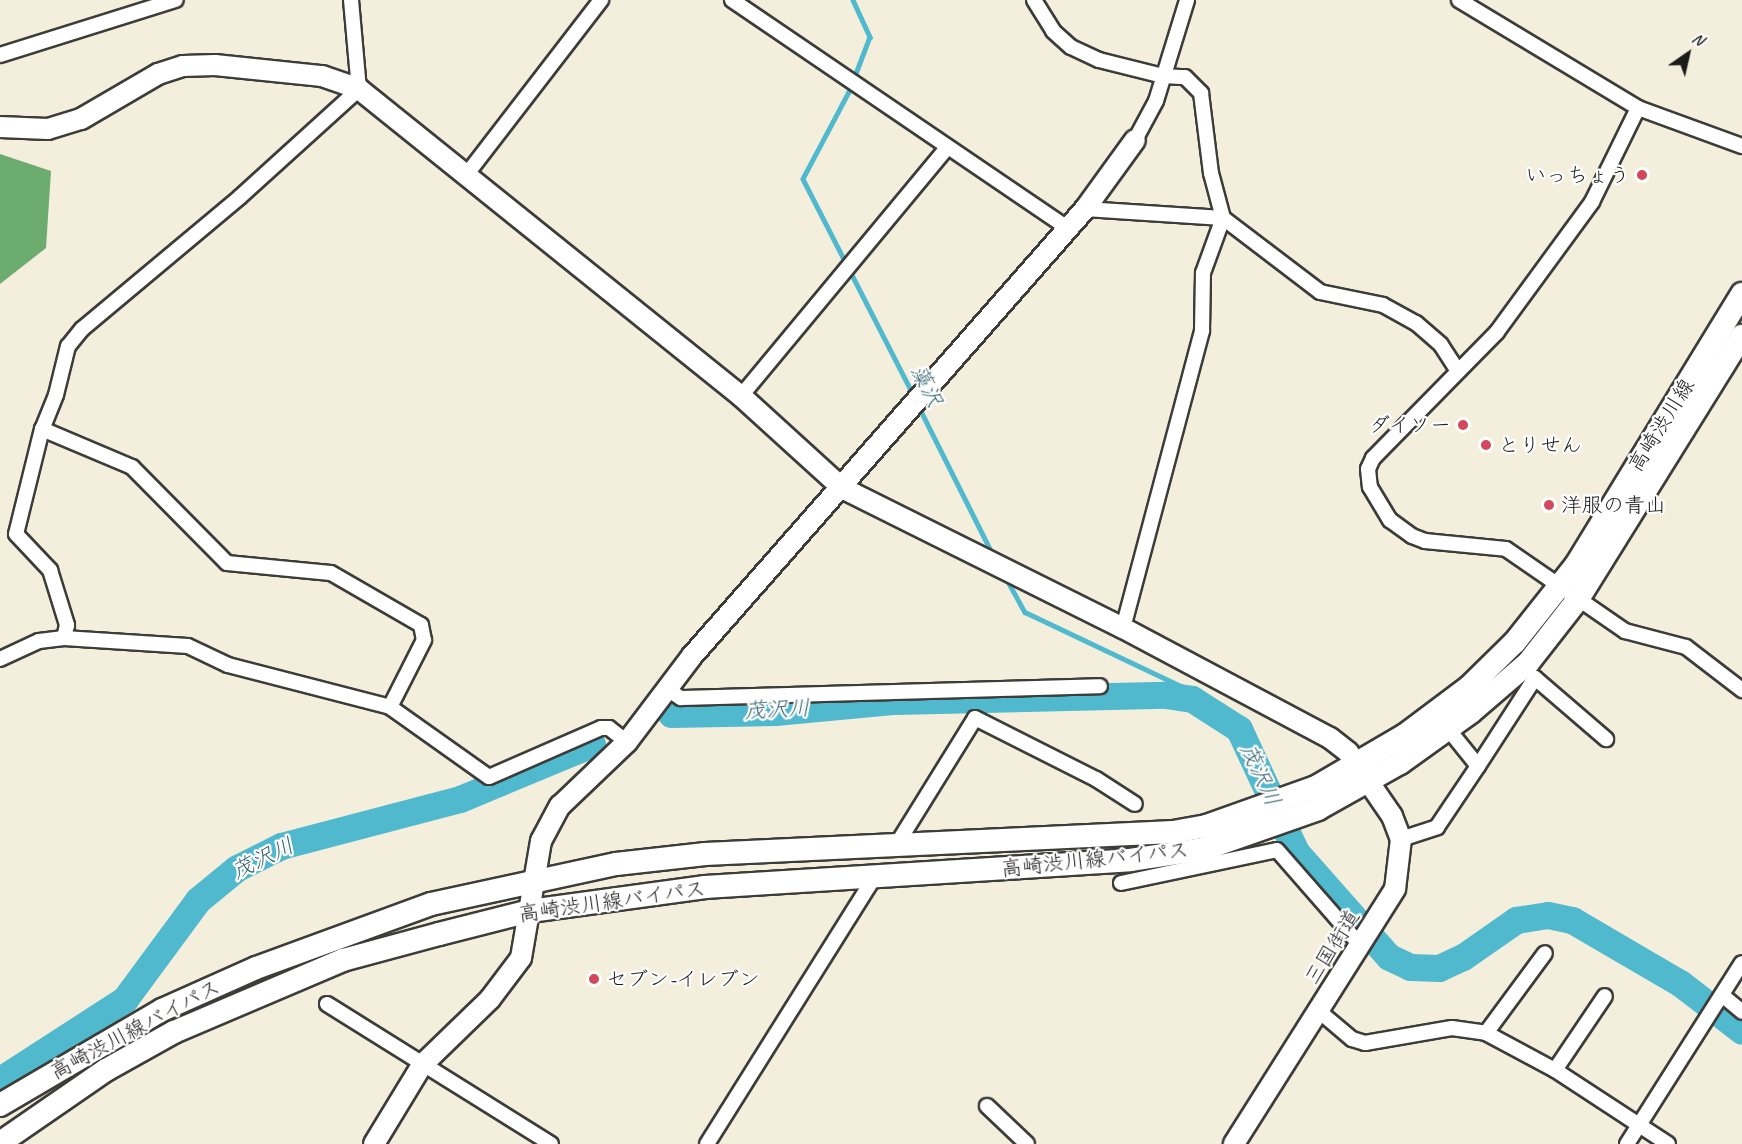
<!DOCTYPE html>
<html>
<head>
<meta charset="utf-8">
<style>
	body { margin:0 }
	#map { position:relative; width:1742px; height:1144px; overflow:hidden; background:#f4efdd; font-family:Caveat,"Klee One",sans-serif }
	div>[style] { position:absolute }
	.forest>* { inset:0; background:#6dac6f }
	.stream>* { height:4.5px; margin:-2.25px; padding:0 2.25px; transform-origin:2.25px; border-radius:2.25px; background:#51b9ce }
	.river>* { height:27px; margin:-13.5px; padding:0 13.5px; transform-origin:13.5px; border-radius:13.5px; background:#51b9ce }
	.roads { filter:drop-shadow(2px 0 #3c3c39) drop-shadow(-2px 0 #3c3c39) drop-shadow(0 2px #3c3c39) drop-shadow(0 -2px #3c3c39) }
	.street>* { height:14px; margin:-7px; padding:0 7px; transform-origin:7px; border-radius:7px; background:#fff }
	.secondary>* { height:20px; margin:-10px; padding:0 10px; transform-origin:10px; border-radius:10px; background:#fff }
	.primary>* { height:22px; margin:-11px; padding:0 11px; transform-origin:11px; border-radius:11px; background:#fff }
	.dots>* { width:16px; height:16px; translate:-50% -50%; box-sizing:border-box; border:3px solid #fff; border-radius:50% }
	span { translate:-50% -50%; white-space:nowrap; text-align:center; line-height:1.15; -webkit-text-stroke:4.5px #fff; paint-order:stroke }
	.poi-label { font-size:21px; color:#1c1c1c }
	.right { translate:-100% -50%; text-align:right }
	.left { translate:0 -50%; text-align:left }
	.street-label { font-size:21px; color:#1c1c1c }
	.water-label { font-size:22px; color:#34636c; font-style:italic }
	.north { position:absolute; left:1658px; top:24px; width:60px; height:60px; -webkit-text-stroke:4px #fff; paint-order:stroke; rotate:34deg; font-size:16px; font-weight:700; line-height:24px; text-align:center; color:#1c1c1c }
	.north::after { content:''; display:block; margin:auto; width:21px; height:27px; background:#1c1c1c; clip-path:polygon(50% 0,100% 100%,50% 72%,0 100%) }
</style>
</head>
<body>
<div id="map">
	<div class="forest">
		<div style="clip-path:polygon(0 154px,51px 171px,46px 248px,0 284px)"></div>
	</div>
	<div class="stream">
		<div style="left:853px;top:0;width:41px;rotate:65.3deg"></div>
		<div style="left:870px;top:37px;width:59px;rotate:110.9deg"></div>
		<div style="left:849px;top:92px;width:98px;rotate:117.9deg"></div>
		<div style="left:803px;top:179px;width:244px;rotate:62.9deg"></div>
		<div style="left:919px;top:407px;width:165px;rotate:63.4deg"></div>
		<div style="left:1006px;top:578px;width:39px;rotate:61deg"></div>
		<div style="left:1025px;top:612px;width:179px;rotate:25.4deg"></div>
		<div style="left:1187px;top:689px;width:11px;rotate:63deg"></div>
	</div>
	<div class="river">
		<div style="left:671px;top:714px;width:104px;rotate:-1.1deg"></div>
		<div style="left:775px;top:712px;width:120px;rotate:-5.3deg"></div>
		<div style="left:894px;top:701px;width:271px;rotate:-1.3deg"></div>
		<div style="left:1165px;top:695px;width:27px;rotate:8deg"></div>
		<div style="left:1192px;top:699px;width:56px;rotate:32.6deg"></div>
		<div style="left:1239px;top:729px;width:136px;rotate:65.1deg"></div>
		<div style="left:1296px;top:852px;width:140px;rotate:48.5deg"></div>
		<div style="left:1389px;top:957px;width:23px;rotate:25deg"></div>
		<div style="left:1410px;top:967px;width:29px;rotate:2deg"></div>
		<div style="left:1439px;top:968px;width:26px;rotate:-25deg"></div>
		<div style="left:1463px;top:957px;width:65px;rotate:-34.9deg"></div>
		<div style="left:1516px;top:920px;width:32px;rotate:-9deg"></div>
		<div style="left:1548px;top:915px;width:25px;rotate:12deg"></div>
		<div style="left:1572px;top:920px;width:125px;rotate:30.3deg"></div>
		<div style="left:1680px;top:983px;width:78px;rotate:37.7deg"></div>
		<div style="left:0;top:1080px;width:149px;rotate:-32.9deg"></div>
		<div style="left:125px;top:999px;width:123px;rotate:-53.6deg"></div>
		<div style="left:198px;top:900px;width:50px;rotate:-39.4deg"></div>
		<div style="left:237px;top:868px;width:49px;rotate:-26.6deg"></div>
		<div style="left:281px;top:846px;width:185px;rotate:-14.7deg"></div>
		<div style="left:460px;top:799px;width:143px;rotate:-22.6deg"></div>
	</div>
	<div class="roads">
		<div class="street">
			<div style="left:351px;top:0;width:89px;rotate:84.9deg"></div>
			<div style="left:359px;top:89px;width:161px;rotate:137.8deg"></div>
			<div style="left:240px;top:197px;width:206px;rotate:140.1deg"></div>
			<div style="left:82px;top:329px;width:22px;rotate:129deg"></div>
			<div style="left:68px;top:346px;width:50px;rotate:103.8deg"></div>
			<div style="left:56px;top:395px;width:37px;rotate:112deg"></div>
			<div style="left:42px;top:429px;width:98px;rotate:22.9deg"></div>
			<div style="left:132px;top:467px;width:135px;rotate:45.3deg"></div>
			<div style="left:227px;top:563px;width:104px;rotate:5.5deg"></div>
			<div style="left:331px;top:573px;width:104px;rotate:30deg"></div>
			<div style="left:421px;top:625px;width:15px;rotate:79deg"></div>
			<div style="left:424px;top:640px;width:75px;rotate:116.9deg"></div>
			<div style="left:732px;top:0;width:406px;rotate:34.2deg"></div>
			<div style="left:1034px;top:0;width:36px;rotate:58deg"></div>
			<div style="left:1053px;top:31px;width:24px;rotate:42deg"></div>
			<div style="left:1071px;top:47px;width:31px;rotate:25deg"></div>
			<div style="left:1099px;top:60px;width:66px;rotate:14deg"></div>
			<div style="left:1163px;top:76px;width:22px;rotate:3deg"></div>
			<div style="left:1185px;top:77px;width:23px;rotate:45deg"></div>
			<div style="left:1201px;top:93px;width:81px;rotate:82.9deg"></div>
			<div style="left:1211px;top:173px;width:47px;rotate:75.1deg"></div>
			<div style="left:1223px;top:218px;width:122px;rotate:37.3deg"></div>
			<div style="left:1320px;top:292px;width:64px;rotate:11.7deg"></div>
			<div style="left:1383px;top:305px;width:38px;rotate:29deg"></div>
			<div style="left:1416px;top:323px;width:33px;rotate:41deg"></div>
			<div style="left:1441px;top:345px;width:30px;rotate:57deg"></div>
			<div style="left:1459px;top:0;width:209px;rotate:31.1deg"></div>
			<div style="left:1638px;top:108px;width:111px;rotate:20.1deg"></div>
			<div style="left:0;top:55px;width:184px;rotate:-17.4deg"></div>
			<div style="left:1638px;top:108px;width:105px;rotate:116.1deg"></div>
			<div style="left:1592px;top:202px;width:161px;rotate:126.2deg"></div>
			<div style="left:1497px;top:332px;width:177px;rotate:134.5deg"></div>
			<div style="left:1373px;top:458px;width:12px;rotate:114deg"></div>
			<div style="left:1368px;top:469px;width:18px;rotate:84deg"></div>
			<div style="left:1370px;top:487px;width:39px;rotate:59deg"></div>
			<div style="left:1390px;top:520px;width:27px;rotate:36deg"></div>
			<div style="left:1412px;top:536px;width:14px;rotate:21deg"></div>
			<div style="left:1425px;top:541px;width:81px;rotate:5.6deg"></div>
			<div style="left:1506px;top:549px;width:145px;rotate:34.6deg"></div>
			<div style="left:1625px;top:631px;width:63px;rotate:14.7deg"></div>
			<div style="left:1686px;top:647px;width:71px;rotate:37.5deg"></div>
			<div style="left:1135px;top:140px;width:44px;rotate:-61.7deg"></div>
			<div style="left:1156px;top:101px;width:106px;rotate:-72.9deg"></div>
			<div style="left:467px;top:174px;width:220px;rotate:-52.4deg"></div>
			<div style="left:1085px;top:209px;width:138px;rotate:3.7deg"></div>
			<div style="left:1223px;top:218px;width:59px;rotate:110deg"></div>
			<div style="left:1203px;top:273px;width:58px;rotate:91deg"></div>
			<div style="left:1202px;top:331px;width:307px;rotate:104.9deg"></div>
			<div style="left:741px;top:396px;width:322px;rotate:-50.3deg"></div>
			<div style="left:42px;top:429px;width:108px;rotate:103.9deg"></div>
			<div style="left:16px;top:534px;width:50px;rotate:46.6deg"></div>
			<div style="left:50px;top:570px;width:58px;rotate:72.8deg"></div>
			<div style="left:67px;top:625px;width:13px;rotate:103deg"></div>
			<div style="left:0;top:659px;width:43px;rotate:-24.8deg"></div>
			<div style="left:39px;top:641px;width:25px;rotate:-7deg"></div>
			<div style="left:64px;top:638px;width:124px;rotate:3.7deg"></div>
			<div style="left:188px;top:646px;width:44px;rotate:25.4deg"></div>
			<div style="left:228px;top:665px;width:167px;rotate:14.5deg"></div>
			<div style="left:390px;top:707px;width:121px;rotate:35.3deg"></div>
			<div style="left:489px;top:777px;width:122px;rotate:-23.6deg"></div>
			<div style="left:601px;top:728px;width:8px"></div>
			<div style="left:609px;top:728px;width:23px;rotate:38deg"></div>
			<div style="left:667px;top:689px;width:17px;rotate:33deg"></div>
			<div style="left:681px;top:698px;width:419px;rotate:-1.6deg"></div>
			<div style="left:1478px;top:766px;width:105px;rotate:-57.1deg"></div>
			<div style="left:1535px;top:678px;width:94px;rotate:40.7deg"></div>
			<div style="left:1401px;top:839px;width:38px;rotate:-18deg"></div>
			<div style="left:1437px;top:827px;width:73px;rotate:-56.1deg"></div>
			<div style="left:1478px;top:766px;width:48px;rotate:-129deg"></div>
			<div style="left:897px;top:844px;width:148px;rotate:-58.2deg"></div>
			<div style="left:975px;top:718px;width:136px;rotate:26.8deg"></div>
			<div style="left:1096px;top:779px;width:46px;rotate:32.7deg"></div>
			<div style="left:1121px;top:883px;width:159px;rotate:-11.9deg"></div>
			<div style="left:1277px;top:850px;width:128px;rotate:48.8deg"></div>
			<div style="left:1722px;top:995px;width:26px;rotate:40deg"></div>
			<div style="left:327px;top:1004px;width:264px;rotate:32deg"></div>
			<div style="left:1320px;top:1012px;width:42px;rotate:40.2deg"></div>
			<div style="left:1352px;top:1039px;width:14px;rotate:17deg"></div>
			<div style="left:1365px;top:1043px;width:88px;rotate:-9.8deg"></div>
			<div style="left:1452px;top:1028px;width:34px;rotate:8deg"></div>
			<div style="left:1486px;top:1033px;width:78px;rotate:28.2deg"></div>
			<div style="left:1555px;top:1070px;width:135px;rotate:33.2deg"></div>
			<div style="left:1486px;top:1033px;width:99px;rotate:-53.6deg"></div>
			<div style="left:1555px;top:1070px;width:89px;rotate:-56deg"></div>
			<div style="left:987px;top:1106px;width:55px;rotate:43.5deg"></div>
			<div style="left:707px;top:1144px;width:316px;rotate:-57.9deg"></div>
			<div style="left:1627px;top:1144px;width:214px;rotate:-57.6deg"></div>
		</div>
		<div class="secondary">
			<div style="left:0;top:127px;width:48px;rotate:2.4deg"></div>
			<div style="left:48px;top:129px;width:34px;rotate:-17deg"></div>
			<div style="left:81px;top:119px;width:89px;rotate:-30.3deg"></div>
			<div style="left:158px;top:74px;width:26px;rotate:-18deg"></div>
			<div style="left:183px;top:66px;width:32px;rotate:-2deg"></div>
			<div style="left:215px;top:65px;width:108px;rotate:5.9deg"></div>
			<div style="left:322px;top:76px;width:39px;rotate:19deg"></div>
			<div style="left:359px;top:89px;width:490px;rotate:38.8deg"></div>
			<div style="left:741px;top:396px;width:137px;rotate:42.3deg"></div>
			<div style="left:842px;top:488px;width:314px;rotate:26.5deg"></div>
			<div style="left:1123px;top:628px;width:234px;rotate:28deg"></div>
			<div style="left:1330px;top:738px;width:23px;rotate:38deg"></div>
			<div style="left:1348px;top:752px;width:78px;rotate:55.5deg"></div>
			<div style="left:1392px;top:816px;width:25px;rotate:69deg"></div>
			<div style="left:1401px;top:839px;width:50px;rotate:96.8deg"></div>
			<div style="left:1395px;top:889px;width:302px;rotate:122.3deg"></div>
			<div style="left:374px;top:1144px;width:92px;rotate:-58.7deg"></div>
			<div style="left:422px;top:1065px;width:95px;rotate:-44.1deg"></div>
			<div style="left:490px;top:999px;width:51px;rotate:-52.9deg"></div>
			<div style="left:521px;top:958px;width:119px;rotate:-80.3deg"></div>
			<div style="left:541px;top:841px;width:40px;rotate:-62deg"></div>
			<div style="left:560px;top:806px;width:93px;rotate:-43.7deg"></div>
			<div style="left:627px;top:742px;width:108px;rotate:-52.9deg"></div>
			<div style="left:692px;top:656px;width:595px;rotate:-48.68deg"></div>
			<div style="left:1085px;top:209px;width:85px;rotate:-54.1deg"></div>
		</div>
		<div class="primary">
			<div style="left:0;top:1105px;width:188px;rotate:-30.4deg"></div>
			<div style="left:162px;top:1010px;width:103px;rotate:-24.1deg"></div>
			<div style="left:256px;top:968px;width:186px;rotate:-20.1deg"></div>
			<div style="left:431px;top:904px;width:189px;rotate:-12.2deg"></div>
			<div style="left:616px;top:864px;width:90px;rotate:-6.4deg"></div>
			<div style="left:705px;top:854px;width:469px;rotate:-2.7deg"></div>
			<div style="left:1173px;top:832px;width:34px;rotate:-10deg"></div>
			<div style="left:1206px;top:826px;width:117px;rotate:-19.5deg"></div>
			<div style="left:1316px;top:787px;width:103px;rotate:-30.3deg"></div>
			<div style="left:1405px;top:735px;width:80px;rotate:-36.9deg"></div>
			<div style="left:1469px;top:687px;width:64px;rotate:-44.4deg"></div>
			<div style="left:1515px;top:642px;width:98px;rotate:-51.6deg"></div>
			<div style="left:1576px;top:565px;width:318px;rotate:-58.5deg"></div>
			<div style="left:0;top:1143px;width:129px;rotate:-34.6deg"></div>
			<div style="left:106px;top:1070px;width:78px;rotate:-29.2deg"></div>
			<div style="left:174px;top:1032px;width:184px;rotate:-23.1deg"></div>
			<div style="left:343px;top:960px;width:99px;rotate:-15.2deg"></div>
			<div style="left:439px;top:934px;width:94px;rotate:-14.2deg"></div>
			<div style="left:530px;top:911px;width:177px;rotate:-7.8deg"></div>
			<div style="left:705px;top:887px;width:426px;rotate:-3.6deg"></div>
			<div style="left:1130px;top:860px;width:75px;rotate:-8.5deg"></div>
			<div style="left:1204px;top:849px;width:121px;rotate:-19.3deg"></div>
			<div style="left:1318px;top:809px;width:94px;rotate:-29.3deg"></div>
			<div style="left:1400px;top:763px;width:87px;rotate:-35.7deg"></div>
			<div style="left:1471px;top:712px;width:75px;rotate:-40.7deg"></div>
			<div style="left:1528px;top:663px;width:81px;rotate:-52deg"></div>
			<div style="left:1578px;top:599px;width:310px;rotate:-58.1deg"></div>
		</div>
	</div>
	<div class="dots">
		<div style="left:1642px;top:175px;background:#d1495b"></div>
		<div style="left:1463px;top:425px;background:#d1495b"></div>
		<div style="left:1486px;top:445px;background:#d1495b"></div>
		<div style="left:1549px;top:505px;background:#d1495b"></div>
		<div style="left:594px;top:979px;background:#d1495b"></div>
	</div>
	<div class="poi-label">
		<span class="right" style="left:1630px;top:175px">いっちょう</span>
		<span class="right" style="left:1451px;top:425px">ダイソー</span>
		<span class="left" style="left:1498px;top:445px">とりせん</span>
		<span class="left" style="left:1561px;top:505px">洋服の青山</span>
		<span class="left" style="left:606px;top:979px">セブン-イレブン</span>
	</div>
	<div class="street-label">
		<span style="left:1661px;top:425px;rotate:-58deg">高崎渋川線</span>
		<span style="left:1095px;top:859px;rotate:-6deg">高崎渋川線バイパス</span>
		<span style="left:612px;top:901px;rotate:-8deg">高崎渋川線バイパス</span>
		<span style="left:1332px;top:947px;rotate:-58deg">三国街道</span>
		<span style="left:135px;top:1029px;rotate:-28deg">高崎渋川線バイパス</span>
	</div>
	<div class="water-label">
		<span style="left:926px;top:386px;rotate:63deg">藻沢</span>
		<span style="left:777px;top:710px;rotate:-3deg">茂沢川</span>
		<span style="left:1260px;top:775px;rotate:65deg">茂沢川</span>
		<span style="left:263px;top:859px;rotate:-26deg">茂沢川</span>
	</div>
	<div class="north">N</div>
</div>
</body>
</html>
